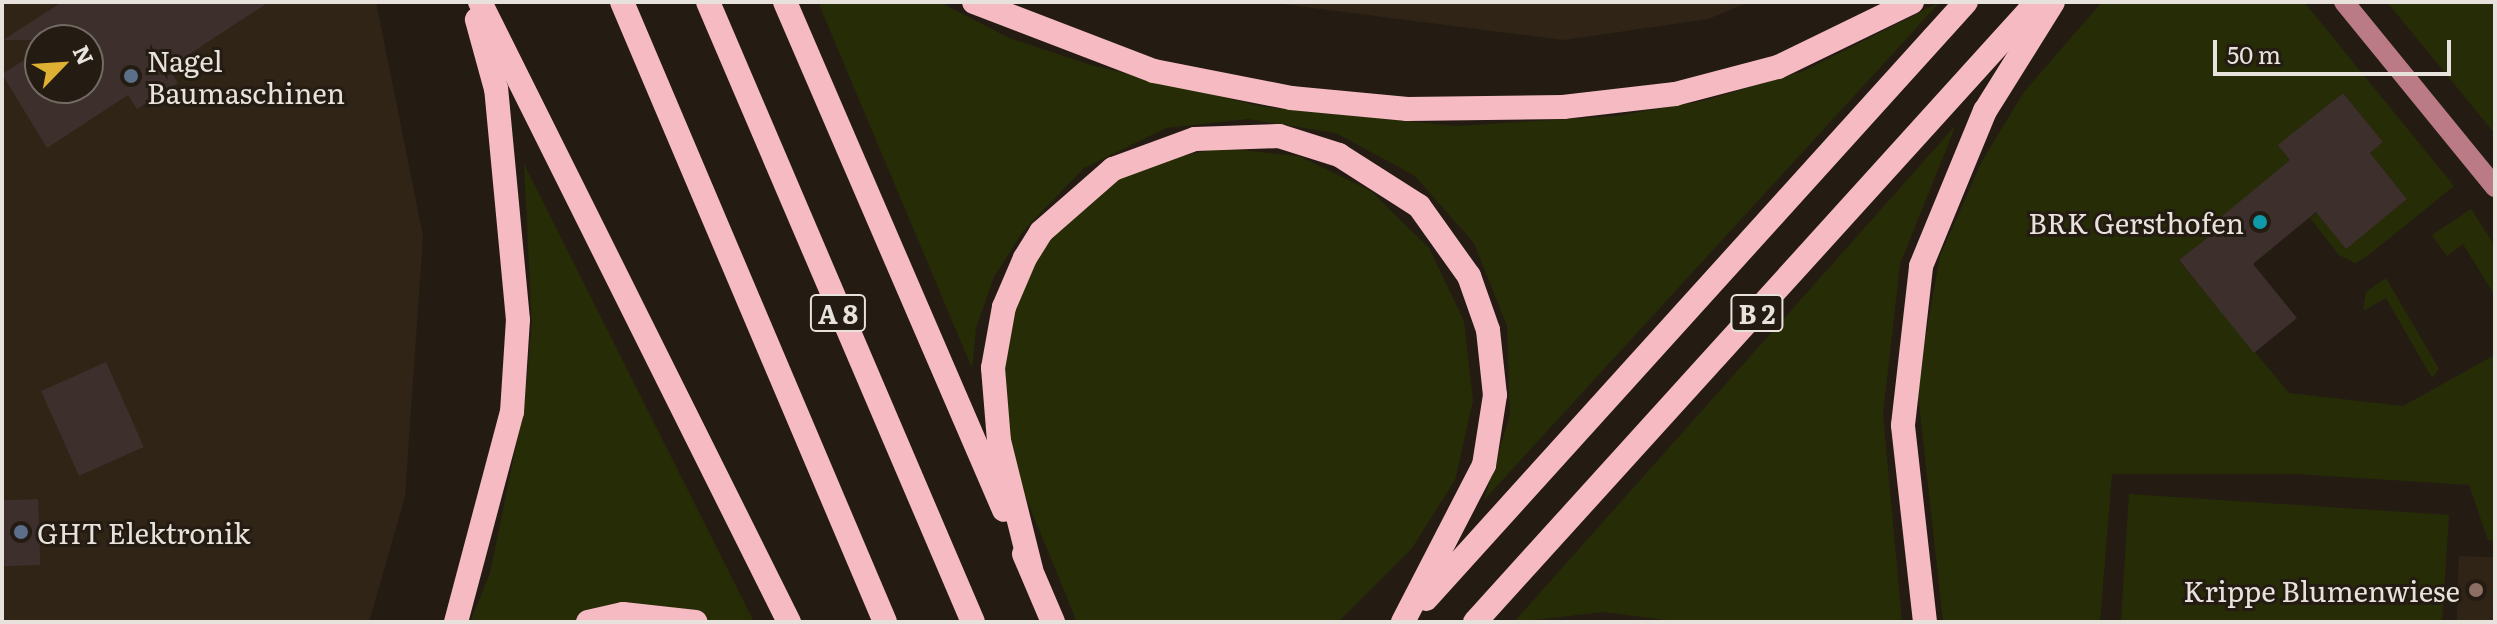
<!DOCTYPE html>
<html>
<head>
<meta charset="utf-8">
<style>
	body { margin:0 }
	#map { position:relative; width:2497px; height:624px; overflow:hidden; background:#241c13; font-family:Literata,serif }
	div>[style] { position:absolute }
	.built>* { inset:0; background:#302416; transform-origin:0 0 }
	.green>* { inset:0; background:#262d06 }
	.building>* { inset:0; background:#3c2f2c; transform-origin:0 0 }
	.secondary>* { height:20px; margin:-10px; padding:0 10px; transform-origin:10px; border-radius:10px; background:#ba7b86 }
	.highway>* { height:24px; margin:-12px; padding:0 12px; transform-origin:12px; border-radius:12px; background:#f6bac3 }
	.dots>* { width:22px; height:22px; translate:-50% -50%; box-sizing:border-box; border:4px solid #241c13; border-radius:50% }
	span { translate:-50% -50%; white-space:nowrap; text-align:center; line-height:1.15; -webkit-text-stroke:6px #241c13; paint-order:stroke }
	.shield-label span { padding:2px 6px; background:#241c13; border:2px solid; border-radius:6px; -webkit-text-stroke-width:0 }
	.shield-label { font-size:26px; color:#e8e2dc; font-weight:700 }
	.poi-label { font-size:28px; color:#e8e2dc }
	.left { translate:0 -50%; text-align:left }
	.right { translate:-100% -50%; text-align:right }
	.frame { position:absolute; inset:0; border:4px solid #e8e2dc; pointer-events:none }
	.north { position:absolute; left:24px; top:24px; width:80px; height:80px; box-sizing:border-box; background:#241c13; border:2px solid #726b63; border-radius:50%; rotate:65deg; font-size:22px; font-weight:700; line-height:32px; text-align:center; color:#e8e2dc }
	.north::after { content:''; display:block; margin:auto; width:28px; height:36px; background:#deb133; clip-path:polygon(50% 0,100% 100%,50% 72%,0 100%) }
	.scale { position:absolute; left:2213px; top:40px; width:238px; height:36px; box-sizing:border-box; border:4px solid #e8e2dc; border-top:0; padding-left:10px; font-size:24px; line-height:28px; white-space:nowrap; color:#e8e2dc; -webkit-text-stroke:6px #241c13; paint-order:stroke }
</style>
</head>
<body>
<div id="map">
	<div class="built">
		<div style="clip-path:polygon(evenodd,2px 2px,376px 2px,423px 236px,405px 496px,369px 622px,2px 622px,2px 2px,40px 40px,88px 40px,88px 88px,40px 88px,40px 40px)"></div>
		<div style="clip-path:polygon(1267px 2px,1750px 2px,1708px 19px,1564px 40px)"></div>
		<div style="left:2459px;top:556px;width:36px;height:66px;rotate:2deg"></div>
	</div>
	<div class="green">
		<div style="clip-path:polygon(818px 2px,940px 2px,1009px 38px,1091px 65px,1264px 107px,1456px 126px,1616px 116px,1704px 101px,1804px 71px,1940px 2px,1484px 500px,1510px 415px,1507px 326px,1474px 243px,1415px 176px,1336px 133px,1248px 119px,1166px 128px,1084px 168px,1023px 231px,994px 277px,976px 328px,972px 368px)"></div>
		<div style="clip-path:polygon(2102px 2px,2304px 2px,2454px 186px,2366px 257px,2355px 263px,2339px 255px,2310px 218px,2317px 213px,2346px 248px,2407px 199px,2370px 153px,2383px 142px,2343px 93px,2279px 145px,2294px 164px,2210px 225px,2215px 232px,2179px 261px,2289px 393px,2403px 406px,2495px 355px,2495px 541px,2488px 540px,2469px 485px,2297px 474px,2112px 474px,2100px 622px,1943px 622px,1917px 385px,1940px 256px,1982px 161px,2024px 92px)"></div>
		<div style="clip-path:polygon(2387px 2px,2495px 2px,2495px 134px,2460px 91px)"></div>
		<div style="clip-path:polygon(1956px 125px,1900px 264px,1883px 414px,1902px 622px,1681px 622px,1604px 612px,1514px 622px)"></div>
		<div style="clip-path:polygon(1218px 148px,1299px 156px,1371px 191px,1429px 248px,1464px 321px,1473px 401px,1455px 480px,1412px 548px,1338px 622px,1077px 622px,999px 432px,997px 351px,1023px 274px,1072px 210px,1140px 166px)"></div>
		<div style="clip-path:polygon(524px 164px,754px 622px,470px 622px,490px 573px,524px 407px,532px 325px)"></div>
		<div style="clip-path:polygon(2471px 209px,2495px 246px,2495px 296px,2463px 244px,2447px 256px,2432px 235px)"></div>
		<div style="clip-path:polygon(2386px 278px,2439px 369px,2432px 378px,2386px 298px,2363px 311px,2366px 292px)"></div>
		<div style="clip-path:polygon(2129px 494px,2449px 515px,2442px 622px,2121px 622px)"></div>
	</div>
	<div class="building">
		<div style="clip-path:polygon(62px 2px,269px 2px,168px 68px,178px 83px,137px 109px,128px 95px,47px 148px,2px 74px,40px 50px,40px 88px,88px 88px,88px 40px,3px 40px)"></div>
		<div style="clip-path:polygon(2343px 93px,2383px 142px,2370px 153px,2407px 199px,2346px 249px,2316px 212px,2253px 264px,2297px 318px,2254px 353px,2179px 260px,2215px 232px,2210px 226px,2290px 160px,2278px 145px)"></div>
		<div style="left:106px;top:362px;width:93px;height:71px;rotate:66deg"></div>
		<div style="left:38px;top:499px;width:66px;height:36px;rotate:88deg"></div>
	</div>
	<div class="secondary">
		<div style="left:2344px;top:2px;width:239px;rotate:50.8deg"></div>
	</div>
	<div class="highway">
		<div style="left:480px;top:2px;width:693px;rotate:63.51deg"></div>
		<div style="left:622px;top:2px;width:673px;rotate:67.01deg"></div>
		<div style="left:708px;top:2px;width:674px;rotate:66.86deg"></div>
		<div style="left:785px;top:2px;width:553px;rotate:66.68deg"></div>
		<div style="left:974px;top:2px;width:193px;rotate:21deg"></div>
		<div style="left:1154px;top:71px;width:140px;rotate:11.1deg"></div>
		<div style="left:1291px;top:98px;width:117px;rotate:5.4deg"></div>
		<div style="left:1407px;top:109px;width:156px;rotate:-0.7deg"></div>
		<div style="left:1563px;top:107px;width:113px;rotate:-6.6deg"></div>
		<div style="left:1675px;top:94px;width:106px;rotate:-14.7deg"></div>
		<div style="left:1778px;top:67px;width:149px;rotate:-25.9deg"></div>
		<div style="left:1024px;top:554px;width:74px;rotate:66.9deg"></div>
		<div style="left:1031px;top:569px;width:132px;rotate:-104deg"></div>
		<div style="left:999px;top:441px;width:73px;rotate:-94.7deg"></div>
		<div style="left:993px;top:368px;width:62px;rotate:-79.8deg"></div>
		<div style="left:1004px;top:307px;width:53px;rotate:-66.8deg"></div>
		<div style="left:1025px;top:258px;width:31px;rotate:-58deg"></div>
		<div style="left:1041px;top:232px;width:96px;rotate:-41.2deg"></div>
		<div style="left:1113px;top:169px;width:87px;rotate:-20.1deg"></div>
		<div style="left:1195px;top:139px;width:84px;rotate:-2deg"></div>
		<div style="left:1279px;top:136px;width:63px;rotate:17.6deg"></div>
		<div style="left:1339px;top:155px;width:95px;rotate:32.5deg"></div>
		<div style="left:1419px;top:206px;width:86px;rotate:54.5deg"></div>
		<div style="left:1469px;top:276px;width:57px;rotate:70.6deg"></div>
		<div style="left:1488px;top:330px;width:65px;rotate:83.9deg"></div>
		<div style="left:1495px;top:395px;width:71px;rotate:98.9deg"></div>
		<div style="left:1484px;top:465px;width:177px;rotate:117.3deg"></div>
		<div style="left:1426px;top:599px;width:805px;rotate:-47.87deg"></div>
		<div style="left:456px;top:622px;width:217px;rotate:-75.1deg"></div>
		<div style="left:512px;top:412px;width:92px;rotate:-86.3deg"></div>
		<div style="left:518px;top:320px;width:232px;rotate:-95.4deg"></div>
		<div style="left:496px;top:89px;width:72px;rotate:-105.4deg"></div>
		<div style="left:588px;top:622px;width:36px;rotate:-13deg"></div>
		<div style="left:623px;top:614px;width:73px;rotate:6.3deg"></div>
		<div style="left:1475px;top:622px;width:837px;rotate:-47.81deg"></div>
		<div style="left:1925px;top:622px;width:198px;rotate:-96.4deg"></div>
		<div style="left:1903px;top:425px;width:160px;rotate:-83.5deg"></div>
		<div style="left:1921px;top:266px;width:168px;rotate:-67.6deg"></div>
		<div style="left:1985px;top:111px;width:128px;rotate:-58deg"></div>
	</div>
	<div class="dots">
		<div style="left:131px;top:76px;background:#5c6f8a"></div>
		<div style="left:2260px;top:222px;background:#0f9aa8"></div>
		<div style="left:21px;top:532px;background:#5c6f8a"></div>
		<div style="left:2476px;top:590px;background:#8d6e63"></div>
	</div>
	<div class="shield-label">
		<span style="left:838px;top:313px">A 8</span>
		<span style="left:1757px;top:313px">B 2</span>
	</div>
	<div class="poi-label">
		<span class="left" style="left:147px;top:76px">Nagel<br>Baumaschinen</span>
		<span class="right" style="left:2244px;top:222px">BRK Gersthofen</span>
		<span class="left" style="left:37px;top:532px">GHT Elektronik</span>
		<span class="right" style="left:2460px;top:590px">Krippe Blumenwiese</span>
	</div>
	<div class="frame"></div>
	<div class="north">N</div>
	<div class="scale">50 m</div>
</div>
</body>
</html>
